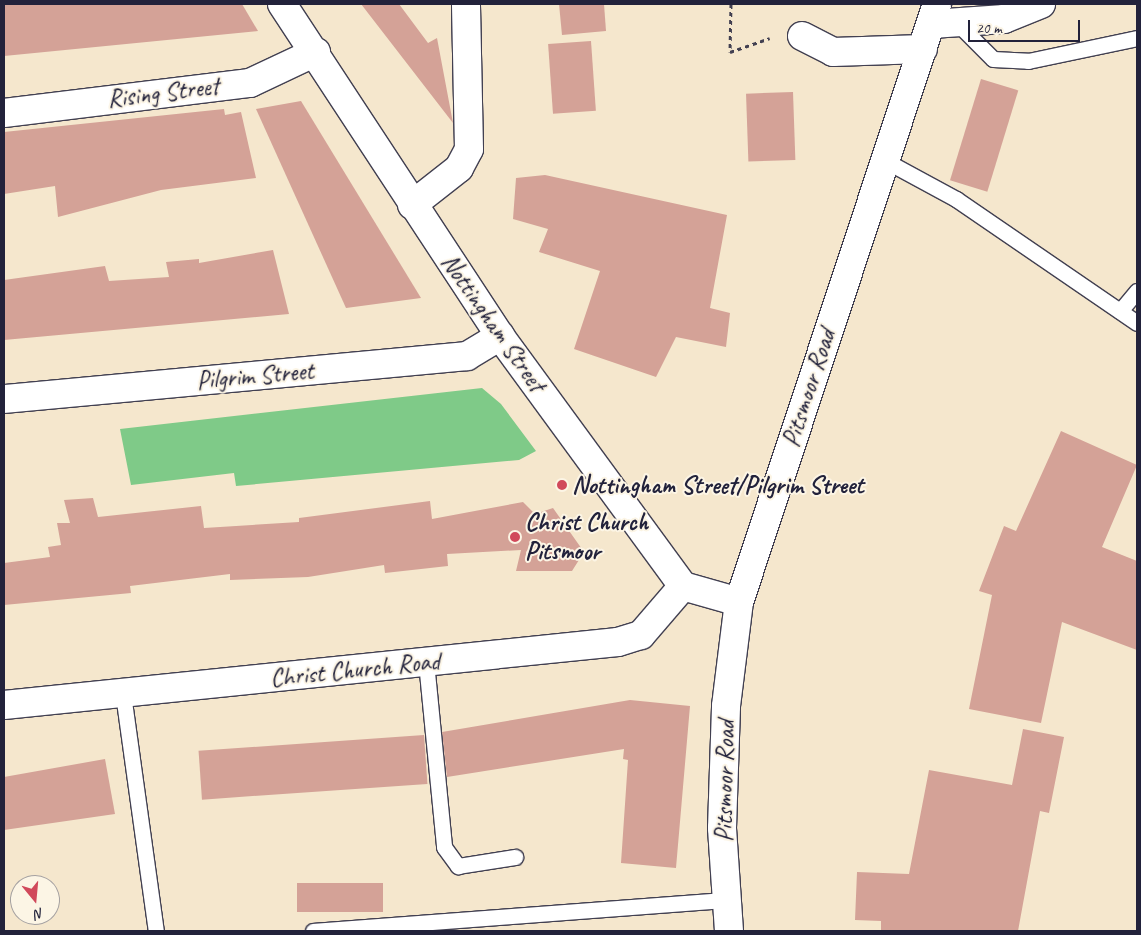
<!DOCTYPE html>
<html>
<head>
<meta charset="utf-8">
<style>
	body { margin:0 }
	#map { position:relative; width:1141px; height:935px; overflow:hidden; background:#f5e7cd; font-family:Caveat,sans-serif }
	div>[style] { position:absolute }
	.green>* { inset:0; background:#7fca88 }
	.building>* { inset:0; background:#d4a297; transform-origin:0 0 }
	.path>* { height:3px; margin-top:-1.5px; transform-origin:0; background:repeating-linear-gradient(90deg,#424051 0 4px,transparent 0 8px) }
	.roads { filter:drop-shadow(1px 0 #424051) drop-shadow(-1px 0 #424051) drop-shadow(0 1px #424051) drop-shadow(0 -1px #424051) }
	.service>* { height:15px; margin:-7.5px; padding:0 7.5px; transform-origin:7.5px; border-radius:7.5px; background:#fff }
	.minor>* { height:28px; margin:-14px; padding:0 14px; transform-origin:14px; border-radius:14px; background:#fff }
	.tertiary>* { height:28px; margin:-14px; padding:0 14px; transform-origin:14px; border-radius:14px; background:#fff }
	.dots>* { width:14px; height:14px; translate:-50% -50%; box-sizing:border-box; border:2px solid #fcf5e5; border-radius:50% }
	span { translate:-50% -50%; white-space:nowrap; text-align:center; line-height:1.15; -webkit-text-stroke:4px #fcf5e5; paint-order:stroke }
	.street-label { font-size:25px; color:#22223b }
	.poi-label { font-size:25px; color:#22223b; font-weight:700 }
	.left { translate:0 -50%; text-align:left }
	.frame { position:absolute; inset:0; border:5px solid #22223b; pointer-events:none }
	.north { position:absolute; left:10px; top:875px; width:50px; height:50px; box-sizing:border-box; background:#fcf5e5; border:1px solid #a5a1a1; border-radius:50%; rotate:163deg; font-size:14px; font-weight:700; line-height:20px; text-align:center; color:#22223b }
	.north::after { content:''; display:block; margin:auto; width:18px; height:22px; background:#d1495b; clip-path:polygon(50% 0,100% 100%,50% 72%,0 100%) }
	.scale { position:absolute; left:968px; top:20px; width:112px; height:22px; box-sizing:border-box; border:2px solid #22223b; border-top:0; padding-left:6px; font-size:15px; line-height:18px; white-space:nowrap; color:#22223b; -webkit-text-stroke:4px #fcf5e5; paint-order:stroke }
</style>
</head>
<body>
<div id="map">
	<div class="green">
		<div style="clip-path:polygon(482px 388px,501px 404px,536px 451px,519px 460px,236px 486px,234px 473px,131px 485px,120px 429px)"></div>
	</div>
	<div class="building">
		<div style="clip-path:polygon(4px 4px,242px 4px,258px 31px,4px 56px)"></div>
		<div style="clip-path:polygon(361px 4px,399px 4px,428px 43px,437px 38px,453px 123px)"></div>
		<div style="clip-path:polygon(559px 4px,604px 4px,606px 31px,562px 35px)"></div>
		<div style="left:591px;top:41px;width:70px;height:43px;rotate:86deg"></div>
		<div style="left:981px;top:79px;width:39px;height:106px;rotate:17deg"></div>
		<div style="left:793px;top:92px;width:68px;height:47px;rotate:88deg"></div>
		<div style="clip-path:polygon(301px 101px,421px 298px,346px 308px,256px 109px)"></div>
		<div style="clip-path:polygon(224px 109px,225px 115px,241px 112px,256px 178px,161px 190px,58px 217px,55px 186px,4px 194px,4px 132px)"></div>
		<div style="clip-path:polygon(545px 175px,727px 215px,710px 308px,730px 313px,726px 347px,676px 337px,656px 377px,574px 349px,600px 271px,539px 252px,548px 229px,513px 219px,516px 178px)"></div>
		<div style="clip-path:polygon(273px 250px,289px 314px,4px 340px,4px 280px,105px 266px,109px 281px,169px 277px,166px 262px,199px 259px,199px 263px)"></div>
		<div style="clip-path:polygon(1061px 431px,1137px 465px,1102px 547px,1137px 561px,1137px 650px,1062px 622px,1041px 723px,969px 709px,992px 595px,979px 591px,1004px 526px,1016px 531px)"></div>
		<div style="clip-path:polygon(93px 498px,98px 517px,201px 506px,204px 528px,299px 522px,299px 518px,430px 501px,432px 519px,523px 502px,535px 514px,553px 508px,584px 552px,572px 571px,516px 571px,521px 550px,447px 554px,448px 566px,385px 573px,384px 565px,308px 577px,230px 580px,230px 574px,130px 586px,131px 593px,4px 605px,4px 563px,50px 557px,48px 547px,61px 545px,57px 523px,70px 523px,64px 500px)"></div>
		<div style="clip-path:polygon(630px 700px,690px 706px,676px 868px,621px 863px,628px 760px,623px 759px,624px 749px,447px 777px,442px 732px)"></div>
		<div style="clip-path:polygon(1023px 729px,1064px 737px,1049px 813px,1040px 811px,1018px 931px,881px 931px,881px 921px,855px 920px,857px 872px,909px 874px,929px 770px,1012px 785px)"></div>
		<div style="left:424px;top:735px;width:49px;height:226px;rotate:86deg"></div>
		<div style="clip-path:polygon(105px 759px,115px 814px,4px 830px,4px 777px)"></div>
		<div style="left:383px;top:883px;width:29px;height:86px;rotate:90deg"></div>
	</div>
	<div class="path">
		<div style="left:731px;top:4px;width:48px;rotate:91.2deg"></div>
		<div style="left:730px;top:52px;width:42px;rotate:-19.3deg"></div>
	</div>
	<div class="roads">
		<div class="service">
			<div style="left:958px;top:24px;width:49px;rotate:45deg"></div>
			<div style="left:993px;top:59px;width:35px;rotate:3deg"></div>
			<div style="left:1028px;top:61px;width:111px;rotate:-11.9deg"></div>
			<div style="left:884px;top:160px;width:82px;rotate:28.4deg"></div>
			<div style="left:956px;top:199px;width:219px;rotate:34.4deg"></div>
			<div style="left:1120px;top:311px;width:26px;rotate:-50deg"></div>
			<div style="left:426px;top:662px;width:186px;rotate:84.4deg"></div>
			<div style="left:444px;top:847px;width:24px;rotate:54deg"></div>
			<div style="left:458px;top:866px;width:58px;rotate:-9deg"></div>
			<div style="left:123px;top:694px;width:239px;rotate:82.1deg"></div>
			<div style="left:313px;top:931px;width:415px;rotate:-4.3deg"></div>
		</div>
		<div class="minor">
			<div style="left:282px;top:4px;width:397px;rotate:56.7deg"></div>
			<div style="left:500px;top:336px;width:310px;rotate:53.8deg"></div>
			<div style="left:683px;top:586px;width:58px;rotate:15.9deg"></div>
			<div style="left:932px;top:24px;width:72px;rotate:-4deg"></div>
			<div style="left:1004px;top:19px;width:40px;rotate:-22deg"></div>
			<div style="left:802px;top:36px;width:35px;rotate:27deg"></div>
			<div style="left:833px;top:52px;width:90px;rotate:-1.9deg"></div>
			<div style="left:4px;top:113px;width:248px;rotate:-7deg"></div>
			<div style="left:250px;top:83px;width:73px;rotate:-25.2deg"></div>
			<div style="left:412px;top:205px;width:60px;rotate:-38.2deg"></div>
			<div style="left:459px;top:168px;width:21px;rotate:-62deg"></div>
			<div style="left:469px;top:149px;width:145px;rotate:-91.2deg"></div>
			<div style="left:4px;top:399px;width:465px;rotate:-5.3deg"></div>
			<div style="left:467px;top:356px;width:39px;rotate:-31deg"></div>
			<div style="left:4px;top:705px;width:617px;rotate:-5.86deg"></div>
			<div style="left:618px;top:642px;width:24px;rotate:-17deg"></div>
			<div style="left:641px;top:635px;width:65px;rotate:-49.4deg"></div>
		</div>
		<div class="tertiary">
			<div style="left:729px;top:931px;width:103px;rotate:-93.9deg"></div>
			<div style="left:722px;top:828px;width:122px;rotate:-88.1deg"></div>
			<div style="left:726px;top:706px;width:105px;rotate:-82.9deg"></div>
			<div style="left:739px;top:602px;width:630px;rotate:-71.68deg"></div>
		</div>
	</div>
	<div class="dots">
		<div style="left:562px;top:485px;background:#d1495b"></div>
		<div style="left:515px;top:537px;background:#d1495b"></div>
	</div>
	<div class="street-label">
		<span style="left:163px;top:93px;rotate:-7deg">Rising Street</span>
		<span style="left:493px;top:323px;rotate:55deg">Nottingham Street</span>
		<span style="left:255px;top:376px;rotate:-5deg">Pilgrim Street</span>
		<span style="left:809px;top:388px;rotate:-72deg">Pitsmoor Road</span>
		<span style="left:355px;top:670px;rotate:-6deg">Christ Church Road</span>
		<span style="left:725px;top:781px;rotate:-89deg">Pitsmoor Road</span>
	</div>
	<div class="poi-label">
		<span class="left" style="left:572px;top:485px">Nottingham Street/Pilgrim Street</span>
		<span class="left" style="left:525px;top:537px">Christ Church<br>Pitsmoor</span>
	</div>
	<div class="frame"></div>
	<div class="north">N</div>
	<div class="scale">20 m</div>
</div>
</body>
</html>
